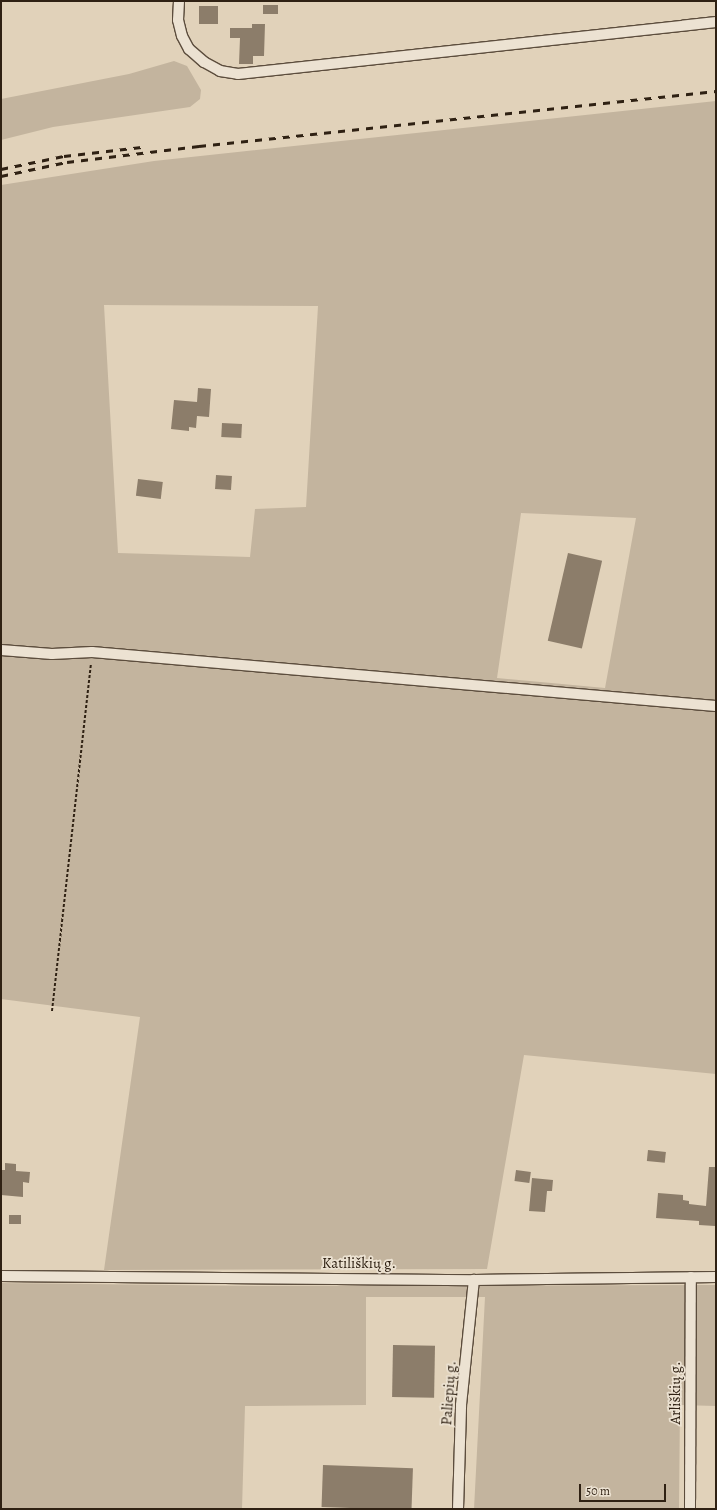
<!DOCTYPE html>
<html>
<head>
<meta charset="utf-8">
<style>
	body { margin:0 }
	#map { position:relative; width:717px; height:1510px; overflow:hidden; background:#e1d2ba; font-family:Alegreya,serif }
	div>[style] { position:absolute }
	.green>* { inset:0; background:#c3b49e }
	.building>* { inset:0; background:#8c7d6a; transform-origin:0 0 }
	.path>* { height:2px; margin-top:-1px; transform-origin:0; background:repeating-linear-gradient(90deg,#2f2113 0 3px,transparent 0 5px) }
	.roads { filter:drop-shadow(1px 0 #5c4d3d) drop-shadow(-1px 0 #5c4d3d) drop-shadow(0 1px #5c4d3d) drop-shadow(0 -1px #5c4d3d) }
	.minor>* { height:10px; margin:-5px; padding:0 5px; transform-origin:5px; border-radius:5px; background:#ece2d2 }
	.rail>* { height:3px; margin-top:-1.5px; transform-origin:0; background:repeating-linear-gradient(90deg,#2f2113 0 7px,transparent 0 14px) }
	span { translate:-50% -50%; white-space:nowrap; text-align:center; line-height:1.15; -webkit-text-stroke:3.5px #ece2d2; paint-order:stroke }
	.street-label { font-size:15px; color:#2f2113 }
	.frame { position:absolute; inset:0; border:2px solid #2f2113; pointer-events:none }
	.scale { position:absolute; left:579px; top:1484px; width:87px; height:18px; box-sizing:border-box; border:2px solid #2f2113; border-top:0; padding-left:5px; font-size:12px; line-height:14px; white-space:nowrap; color:#2f2113; -webkit-text-stroke:3px #ece2d2; paint-order:stroke }
</style>
</head>
<body>
<div id="map">
	<div class="green">
		<div style="clip-path:polygon(174px 61px,187px 66px,201px 90px,200px 99px,190px 107px,53px 127px,1px 140px,1px 99px,129px 74px)"></div>
		<div style="clip-path:polygon(evenodd,716px 101px,716px 1074px,524px 1055px,487px 1269px,104px 1270px,140px 1017px,1px 999px,1px 185px,154px 161px,716px 101px,104px 305px,318px 306px,306px 507px,255px 509px,250px 557px,118px 553px,104px 305px,716px 101px,521px 513px,636px 518px,605px 688px,497px 678px,521px 513px)"></div>
		<div style="clip-path:polygon(1px 1283px,261px 1286px,716px 1285px,716px 1406px,680px 1405px,679px 1509px,474px 1509px,485px 1297px,366px 1297px,366px 1405px,245px 1406px,242px 1509px,1px 1509px)"></div>
	</div>
	<div class="building">
		<div style="left:263px;top:5px;width:15px;height:9px"></div>
		<div style="left:199px;top:6px;width:19px;height:18px"></div>
		<div style="clip-path:polygon(252px 24px,265px 24px,264px 56px,253px 56px,253px 64px,239px 64px,240px 38px,230px 38px,230px 28px,252px 28px)"></div>
		<div style="clip-path:polygon(198px 388px,211px 389px,209px 417px,197px 416px,196px 428px,189px 427px,189px 431px,171px 429px,174px 400px,197px 402px)"></div>
		<div style="left:222px;top:423px;width:20px;height:14px;rotate:3deg"></div>
		<div style="left:216px;top:475px;width:16px;height:14px;rotate:4deg"></div>
		<div style="left:138px;top:479px;width:25px;height:17px;rotate:7deg"></div>
		<div style="left:568px;top:553px;width:35px;height:90px;rotate:13deg"></div>
		<div style="left:648px;top:1150px;width:18px;height:11px;rotate:6deg"></div>
		<div style="clip-path:polygon(5px 1163px,16px 1164px,16px 1171px,30px 1172px,29px 1183px,23px 1182px,23px 1197px,1px 1195px,1px 1170px,5px 1170px)"></div>
		<div style="clip-path:polygon(709px 1167px,716px 1167px,715px 1226px,699px 1225px,699px 1221px,656px 1218px,658px 1193px,683px 1195px,683px 1200px,689px 1201px,689px 1204px,706px 1206px)"></div>
		<div style="left:516px;top:1170px;width:15px;height:11px;rotate:8deg"></div>
		<div style="clip-path:polygon(532px 1178px,553px 1180px,552px 1191px,547px 1191px,545px 1212px,529px 1211px)"></div>
		<div style="left:9px;top:1215px;width:12px;height:9px"></div>
		<div style="left:393px;top:1345px;width:42px;height:52px;rotate:1deg"></div>
		<div style="left:323px;top:1465px;width:90px;height:42px;rotate:2deg"></div>
	</div>
	<div class="path">
		<div style="left:52px;top:1011px;width:350px;rotate:-83.6deg"></div>
	</div>
	<div class="roads">
		<div class="minor">
			<div style="left:179px;top:1px;width:19px;rotate:93deg"></div>
			<div style="left:178px;top:20px;width:16px;rotate:76deg"></div>
			<div style="left:182px;top:36px;width:15px;rotate:62deg"></div>
			<div style="left:189px;top:49px;width:20px;rotate:41deg"></div>
			<div style="left:204px;top:62px;width:18px;rotate:29deg"></div>
			<div style="left:220px;top:71px;width:18px;rotate:9deg"></div>
			<div style="left:238px;top:74px;width:481px;rotate:-6.2deg"></div>
			<div style="left:1px;top:650px;width:51px;rotate:4.5deg"></div>
			<div style="left:52px;top:654px;width:40px;rotate:-2.9deg"></div>
			<div style="left:92px;top:652px;width:626px;rotate:4.95deg"></div>
			<div style="left:1px;top:1276px;width:473px;rotate:0.5deg"></div>
			<div style="left:474px;top:1280px;width:242px;rotate:-0.7deg"></div>
			<div style="left:458px;top:1509px;width:104px;rotate:-88.3deg"></div>
			<div style="left:461px;top:1405px;width:126px;rotate:-84.1deg"></div>
			<div style="left:690px;top:1509px;width:232px;rotate:-89.8deg"></div>
		</div>
	</div>
	<div class="rail">
		<div style="left:1px;top:169px;width:64px;rotate:-11.7deg"></div>
		<div style="left:64px;top:156px;width:78px;rotate:-6.7deg"></div>
		<div style="left:1px;top:176px;width:67px;rotate:-12deg"></div>
		<div style="left:67px;top:162px;width:133px;rotate:-6.9deg"></div>
		<div style="left:199px;top:146px;width:520px;rotate:-6.07deg"></div>
	</div>
	<div class="street-label">
		<span style="left:359px;top:1264px">Katiliškių g.</span>
		<span style="left:449px;top:1393px;rotate:-86deg">Paliepių g.</span>
		<span style="left:676px;top:1393px;rotate:-90deg">Arliškių g.</span>
	</div>
	<div class="frame"></div>
	<div class="scale">50 m</div>
</div>
</body>
</html>
